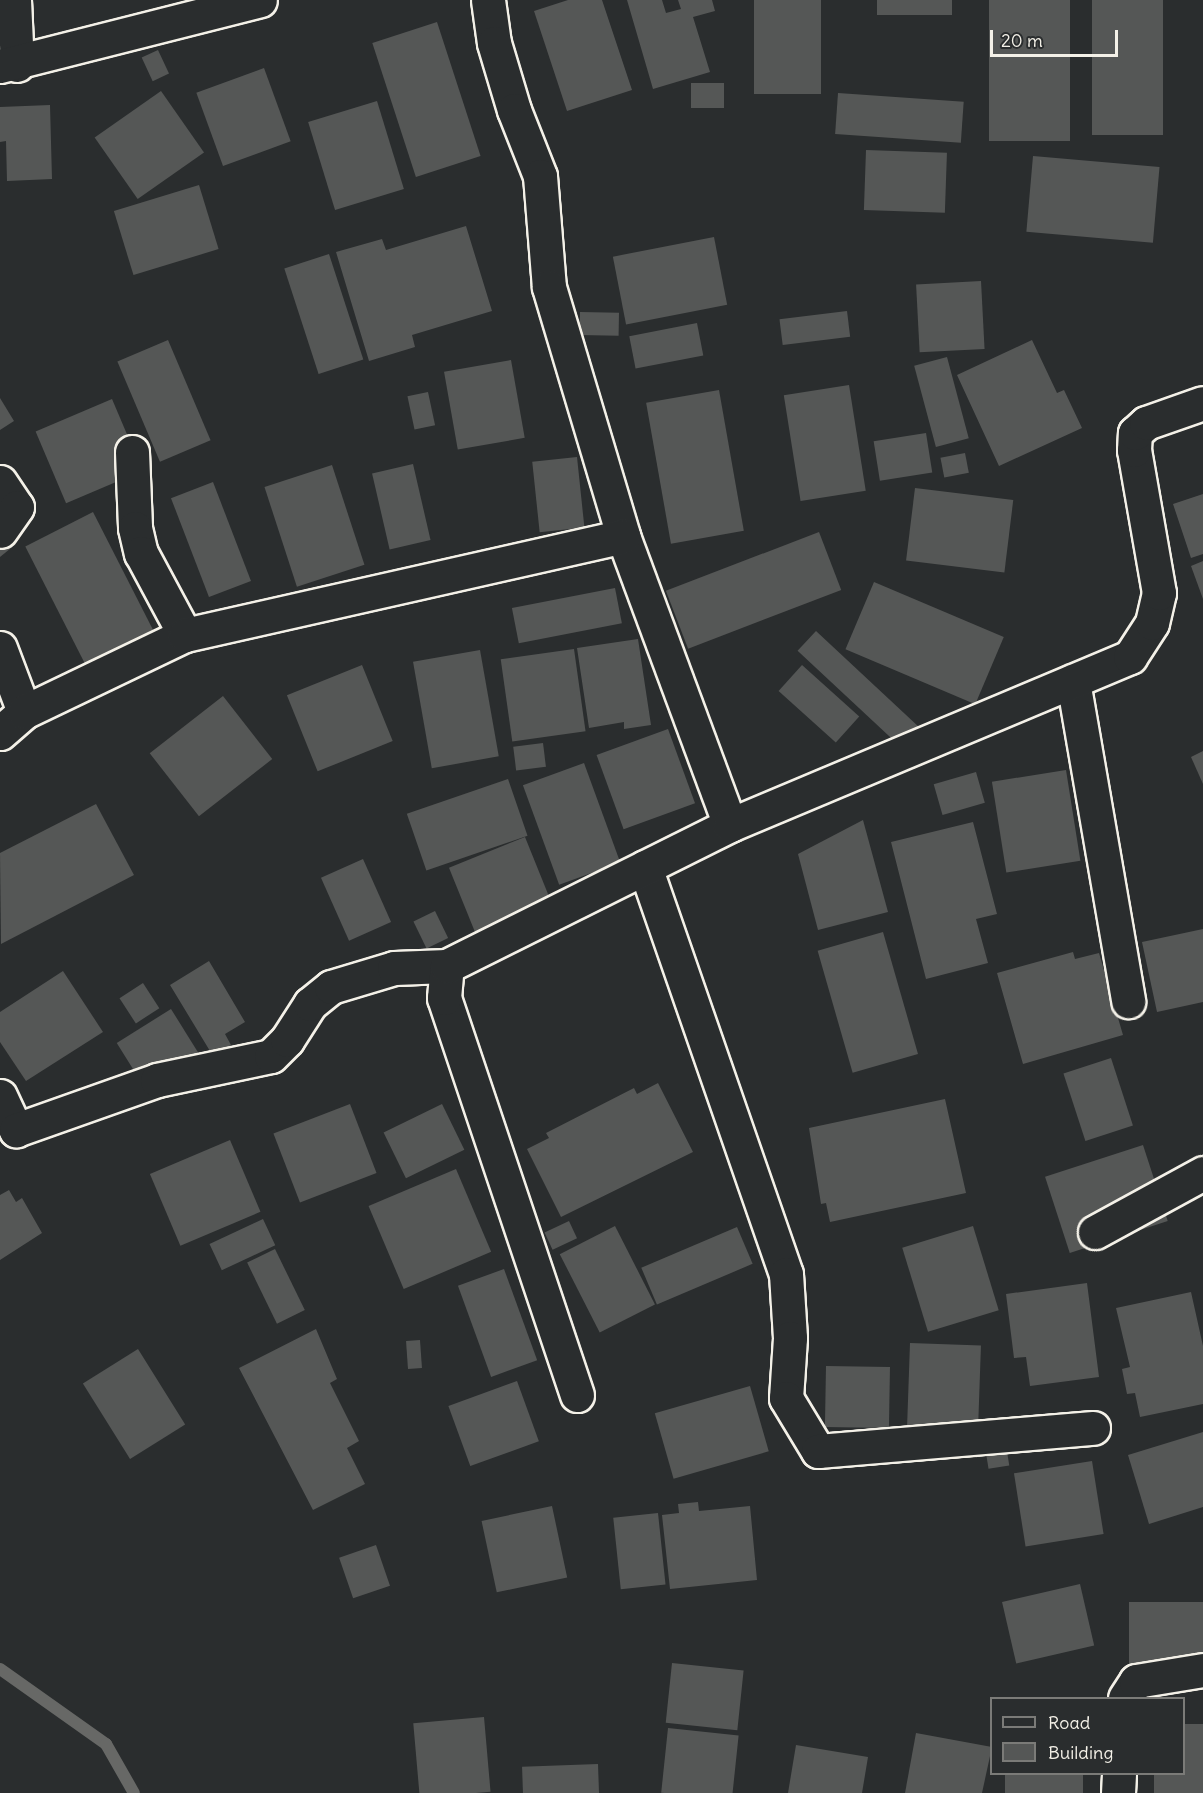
<!DOCTYPE html>
<html>
<head>
<meta charset="utf-8">
<style>
	body { margin:0 }
	#map { position:relative; width:1203px; height:1793px; overflow:hidden; background:#2a2d2e; font-family:Delius,sans-serif }
	div>[style] { position:absolute }
	.stream>* { height:12px; margin:-6px; padding:0 6px; transform-origin:6px; border-radius:6px; background:#676866 }
	.building>* { inset:0; background:#555756; transform-origin:0 0 }
	.roads { filter:drop-shadow(2px 0 #f4f1e8) drop-shadow(-2px 0 #f4f1e8) drop-shadow(0 2px #f4f1e8) drop-shadow(0 -2px #f4f1e8) }
	.street>* { height:33px; margin:-16.5px; padding:0 16.5px; transform-origin:16.5px; border-radius:16.5px; background:#2a2d2e }
	span { translate:-50% -50%; white-space:nowrap; text-align:center; line-height:1.15; -webkit-text-stroke:4.5px #2a2d2e; paint-order:stroke }
	.legend { position:absolute; left:990px; top:1697px; width:195px; height:78px; box-sizing:border-box; background:#2a2d2e; border:2px solid #7b7b78; margin:0; padding:8px 10px; list-style:none; font-size:18px; color:#f4f1e8 }
	.legend li { display:flex; align-items:center; gap:12px; height:30px }
	.legend b { width:30px; border:2px solid #7b7b78 }
	.scale { position:absolute; left:990px; top:30px; width:128px; height:27px; box-sizing:border-box; border:3px solid #f4f1e8; border-top:0; padding-left:8px; font-size:18px; line-height:21px; white-space:nowrap; color:#f4f1e8; -webkit-text-stroke:4px #2a2d2e; paint-order:stroke }
</style>
</head>
<body>
<div id="map">
	<div class="stream">
		<div style="left:0;top:1669px;width:130px;rotate:35.3deg"></div>
		<div style="left:106px;top:1744px;width:56px;rotate:60.3deg"></div>
	</div>
	<div class="building">
		<div style="clip-path:polygon(568px 0,602px 0,632px 90px,567px 111px,534px 11px)"></div>
		<div style="clip-path:polygon(627px 0,662px 0,666px 13px,681px 9px,678px 0,712px 0,715px 11px,693px 17px,710px 72px,653px 89px)"></div>
		<div style="left:754px;top:0;width:67px;height:94px"></div>
		<div style="left:877px;top:0;width:75px;height:15px"></div>
		<div style="left:989px;top:0;width:81px;height:141px"></div>
		<div style="left:1092px;top:0;width:71px;height:135px"></div>
		<div style="left:437px;top:22px;width:141px;height:68px;rotate:72deg"></div>
		<div style="left:158px;top:50px;width:26px;height:18px;rotate:65deg"></div>
		<div style="left:264px;top:68px;width:78px;height:72px;rotate:70deg"></div>
		<div style="left:724px;top:83px;width:25px;height:33px;rotate:90deg"></div>
		<div style="left:161px;top:91px;width:75px;height:81px;rotate:55deg"></div>
		<div style="left:838px;top:93px;width:126px;height:41px;rotate:4deg"></div>
		<div style="left:377px;top:101px;width:92px;height:72px;rotate:73deg"></div>
		<div style="clip-path:polygon(50px 105px,52px 179px,7px 181px,6px 141px,0 142px,0 107px)"></div>
		<div style="left:866px;top:150px;width:81px;height:60px;rotate:2deg"></div>
		<div style="left:1033px;top:156px;width:127px;height:76px;rotate:5deg"></div>
		<div style="left:199px;top:185px;width:67px;height:89px;rotate:73deg"></div>
		<div style="clip-path:polygon(466px 226px,492px 311px,412px 335px,415px 347px,369px 361px,336px 252px,382px 239px,386px 250px)"></div>
		<div style="left:714px;top:237px;width:69px;height:103px;rotate:79deg"></div>
		<div style="left:329px;top:254px;width:111px;height:47px;rotate:72deg"></div>
		<div style="left:981px;top:281px;width:68px;height:65px;rotate:87deg"></div>
		<div style="left:847px;top:311px;width:26px;height:68px;rotate:83deg"></div>
		<div style="left:580px;top:312px;width:39px;height:23px;rotate:1deg"></div>
		<div style="left:697px;top:323px;width:33px;height:69px;rotate:79deg"></div>
		<div style="left:168px;top:340px;width:109px;height:55px;rotate:67deg"></div>
		<div style="clip-path:polygon(1032px 340px,1057px 393px,1064px 390px,1082px 428px,999px 466px,957px 375px)"></div>
		<div style="left:947px;top:357px;width:84px;height:34px;rotate:75deg"></div>
		<div style="left:511px;top:360px;width:79px;height:68px;rotate:80deg"></div>
		<div style="left:849px;top:385px;width:107px;height:66px;rotate:81deg"></div>
		<div style="left:719px;top:390px;width:143px;height:74px;rotate:80deg"></div>
		<div style="left:428px;top:392px;width:34px;height:21px;rotate:78deg"></div>
		<div style="clip-path:polygon(0 398px,14px 421px,0 430px)"></div>
		<div style="left:112px;top:399px;width:78px;height:83px;rotate:67deg"></div>
		<div style="left:926px;top:433px;width:40px;height:53px;rotate:81deg"></div>
		<div style="left:965px;top:453px;width:20px;height:25px;rotate:79deg"></div>
		<div style="left:577px;top:457px;width:71px;height:45px;rotate:84deg"></div>
		<div style="left:413px;top:464px;width:78px;height:42px;rotate:77deg"></div>
		<div style="left:332px;top:465px;width:105px;height:71px;rotate:72deg"></div>
		<div style="left:213px;top:482px;width:106px;height:45px;rotate:69deg"></div>
		<div style="left:915px;top:488px;width:99px;height:73px;rotate:7deg"></div>
		<div style="clip-path:polygon(1203px 494px,1203px 554px,1191px 558px,1173px 504px)"></div>
		<div style="left:93px;top:512px;width:150px;height:76px;rotate:63deg"></div>
		<div style="clip-path:polygon(0 525px,16px 544px,0 557px)"></div>
		<div style="left:819px;top:532px;width:62px;height:164px;rotate:69deg"></div>
		<div style="clip-path:polygon(1203px 561px,1203px 599px,1191px 566px)"></div>
		<div style="left:874px;top:582px;width:141px;height:73px;rotate:23deg"></div>
		<div style="left:615px;top:588px;width:36px;height:105px;rotate:79deg"></div>
		<div style="left:816px;top:631px;width:151px;height:27px;rotate:43deg"></div>
		<div style="clip-path:polygon(638px 639px,651px 725px,624px 729px,624px 722px,589px 728px,577px 648px)"></div>
		<div style="left:574px;top:649px;width:83px;height:74px;rotate:82deg"></div>
		<div style="left:480px;top:650px;width:108px;height:68px;rotate:80deg"></div>
		<div style="left:362px;top:665px;width:82px;height:81px;rotate:68deg"></div>
		<div style="left:802px;top:665px;width:77px;height:35px;rotate:42deg"></div>
		<div style="left:223px;top:696px;width:80px;height:93px;rotate:52deg"></div>
		<div style="left:668px;top:729px;width:79px;height:76px;rotate:70deg"></div>
		<div style="left:543px;top:743px;width:24px;height:30px;rotate:83deg"></div>
		<div style="clip-path:polygon(1203px 751px,1203px 784px,1191px 757px)"></div>
		<div style="left:584px;top:763px;width:106px;height:65px;rotate:70deg"></div>
		<div style="left:1066px;top:770px;width:92px;height:75px;rotate:81deg"></div>
		<div style="left:976px;top:772px;width:32px;height:44px;rotate:74deg"></div>
		<div style="left:508px;top:779px;width:60px;height:107px;rotate:71deg"></div>
		<div style="clip-path:polygon(96px 804px,134px 875px,1px 944px,0 853px)"></div>
		<div style="clip-path:polygon(863px 820px,888px 912px,818px 930px,798px 854px)"></div>
		<div style="clip-path:polygon(973px 822px,997px 914px,976px 919px,988px 963px,926px 979px,891px 842px)"></div>
		<div style="left:525px;top:837px;width:77px;height:82px;rotate:68deg"></div>
		<div style="left:363px;top:859px;width:69px;height:46px;rotate:66deg"></div>
		<div style="left:435px;top:911px;width:30px;height:24px;rotate:64deg"></div>
		<div style="clip-path:polygon(1203px 929px,1203px 1002px,1157px 1012px,1142px 942px)"></div>
		<div style="left:883px;top:932px;width:127px;height:68px;rotate:74deg"></div>
		<div style="clip-path:polygon(1073px 952px,1075px 959px,1099px 953px,1123px 1035px,1023px 1064px,997px 973px)"></div>
		<div style="clip-path:polygon(209px 961px,245px 1022px,225px 1034px,231px 1045px,213px 1056px,170px 985px)"></div>
		<div style="clip-path:polygon(63px 971px,103px 1032px,26px 1081px,0 1042px,0 1012px)"></div>
		<div style="left:143px;top:983px;width:30px;height:28px;rotate:57deg"></div>
		<div style="left:171px;top:1009px;width:55px;height:64px;rotate:58deg"></div>
		<div style="left:1111px;top:1058px;width:71px;height:50px;rotate:72deg"></div>
		<div style="clip-path:polygon(658px 1083px,693px 1152px,561px 1217px,527px 1149px,549px 1138px,546px 1133px,634px 1088px,637px 1094px)"></div>
		<div style="clip-path:polygon(945px 1099px,966px 1193px,830px 1222px,826px 1203px,821px 1204px,809px 1128px)"></div>
		<div style="left:350px;top:1104px;width:74px;height:82px;rotate:69deg"></div>
		<div style="left:442px;top:1104px;width:51px;height:65px;rotate:64deg"></div>
		<div style="left:230px;top:1140px;width:78px;height:87px;rotate:67deg"></div>
		<div style="left:1143px;top:1145px;width:80px;height:103px;rotate:72deg"></div>
		<div style="left:456px;top:1169px;width:90px;height:95px;rotate:67deg"></div>
		<div style="clip-path:polygon(9px 1190px,16px 1202px,22px 1198px,42px 1233px,0 1260px,0 1195px)"></div>
		<div style="left:263px;top:1219px;width:29px;height:59px;rotate:65deg"></div>
		<div style="left:569px;top:1221px;width:19px;height:27px;rotate:65deg"></div>
		<div style="left:615px;top:1226px;width:88px;height:62px;rotate:63deg"></div>
		<div style="left:973px;top:1226px;width:88px;height:74px;rotate:73deg"></div>
		<div style="left:737px;top:1227px;width:40px;height:104px;rotate:67deg"></div>
		<div style="left:275px;top:1249px;width:68px;height:31px;rotate:64deg"></div>
		<div style="left:504px;top:1269px;width:97px;height:49px;rotate:70deg"></div>
		<div style="clip-path:polygon(1087px 1283px,1099px 1377px,1030px 1386px,1026px 1357px,1014px 1358px,1006px 1294px)"></div>
		<div style="clip-path:polygon(1191px 1292px,1203px 1346px,1203px 1404px,1140px 1417px,1135px 1393px,1127px 1394px,1122px 1369px,1130px 1367px,1116px 1308px)"></div>
		<div style="clip-path:polygon(316px 1329px,337px 1379px,330px 1383px,359px 1441px,347px 1448px,365px 1484px,313px 1510px,239px 1368px)"></div>
		<div style="left:420px;top:1340px;width:28px;height:14px;rotate:86deg"></div>
		<div style="left:910px;top:1343px;width:71px;height:112px;rotate:2deg"></div>
		<div style="left:138px;top:1349px;width:89px;height:65px;rotate:58deg"></div>
		<div style="left:826px;top:1366px;width:64px;height:61px;rotate:1deg"></div>
		<div style="left:517px;top:1381px;width:64px;height:73px;rotate:70deg"></div>
		<div style="left:750px;top:1386px;width:68px;height:99px;rotate:74deg"></div>
		<div style="left:1003px;top:1426px;width:40px;height:21px;rotate:81deg"></div>
		<div style="clip-path:polygon(1203px 1432px,1203px 1507px,1149px 1524px,1128px 1455px)"></div>
		<div style="left:1092px;top:1461px;width:74px;height:79px;rotate:81deg"></div>
		<div style="clip-path:polygon(698px 1502px,699px 1511px,750px 1506px,757px 1580px,670px 1589px,662px 1515px,679px 1513px,678px 1504px)"></div>
		<div style="left:552px;top:1506px;width:73px;height:72px;rotate:78deg"></div>
		<div style="left:658px;top:1513px;width:72px;height:45px;rotate:84deg"></div>
		<div style="left:376px;top:1545px;width:43px;height:39px;rotate:71deg"></div>
		<div style="left:1080px;top:1584px;width:63px;height:80px;rotate:77deg"></div>
		<div style="left:1203px;top:1602px;width:71px;height:74px;rotate:90deg"></div>
		<div style="left:672px;top:1663px;width:72px;height:60px;rotate:6deg"></div>
		<div style="left:484px;top:1717px;width:75px;height:71px;rotate:85deg"></div>
		<div style="clip-path:polygon(1184px 1724px,1203px 1724px,1203px 1793px,1154px 1793px,1154px 1774px,1184px 1774px)"></div>
		<div style="left:668px;top:1728px;width:71px;height:65px;rotate:6deg"></div>
		<div style="clip-path:polygon(916px 1733px,992px 1747px,982px 1793px,905px 1793px)"></div>
		<div style="clip-path:polygon(796px 1745px,868px 1757px,862px 1793px,788px 1793px)"></div>
		<div style="left:598px;top:1764px;width:29px;height:76px;rotate:88deg"></div>
		<div style="left:1005px;top:1774px;width:78px;height:19px"></div>
	</div>
	<div class="roads">
		<div class="street">
			<div style="left:14px;top:0;width:65px;rotate:87.4deg"></div>
			<div style="left:488px;top:0;width:43px;rotate:82.1deg"></div>
			<div style="left:494px;top:43px;width:70px;rotate:73.4deg"></div>
			<div style="left:514px;top:110px;width:71px;rotate:68.5deg"></div>
			<div style="left:540px;top:176px;width:111px;rotate:85.4deg"></div>
			<div style="left:549px;top:287px;width:260px;rotate:73.4deg"></div>
			<div style="left:623px;top:536px;width:308px;rotate:69.7deg"></div>
			<div style="left:0;top:66px;width:268px;rotate:-14.2deg"></div>
			<div style="left:132px;top:452px;width:76px;rotate:87.7deg"></div>
			<div style="left:135px;top:528px;width:26px;rotate:77deg"></div>
			<div style="left:141px;top:553px;width:93px;rotate:61.8deg"></div>
			<div style="left:0;top:482px;width:30px;rotate:56deg"></div>
			<div style="left:17px;top:507px;width:29px;rotate:125deg"></div>
			<div style="left:0;top:648px;width:68px;rotate:69.4deg"></div>
			<div style="left:1073px;top:681px;width:325px;rotate:80.2deg"></div>
			<div style="left:0;top:733px;width:32px;rotate:-41deg"></div>
			<div style="left:24px;top:712px;width:178px;rotate:-25.6deg"></div>
			<div style="left:185px;top:635px;width:449px;rotate:-12.7deg"></div>
			<div style="left:645px;top:867px;width:431px;rotate:70.9deg"></div>
			<div style="left:786px;top:1274px;width:64px;rotate:86.4deg"></div>
			<div style="left:790px;top:1338px;width:60px;rotate:93.8deg"></div>
			<div style="left:786px;top:1398px;width:62px;rotate:58.9deg"></div>
			<div style="left:818px;top:1451px;width:276px;rotate:-4.8deg"></div>
			<div style="left:0;top:1096px;width:38px;rotate:65deg"></div>
			<div style="left:16px;top:1130px;width:150px;rotate:-19.5deg"></div>
			<div style="left:157px;top:1080px;width:116px;rotate:-11.9deg"></div>
			<div style="left:271px;top:1056px;width:23px;rotate:-45deg"></div>
			<div style="left:287px;top:1040px;width:43px;rotate:-57.4deg"></div>
			<div style="left:310px;top:1004px;width:27px;rotate:-39deg"></div>
			<div style="left:331px;top:987px;width:66px;rotate:-16.8deg"></div>
			<div style="left:394px;top:968px;width:53px;rotate:-2.2deg"></div>
			<div style="left:1095px;top:1232px;width:123px;rotate:-28.6deg"></div>
			<div style="left:577px;top:1395px;width:419px;rotate:-108.5deg"></div>
			<div style="left:444px;top:998px;width:32px;rotate:-85deg"></div>
			<div style="left:447px;top:966px;width:316px;rotate:-26.5deg"></div>
			<div style="left:730px;top:825px;width:434px;rotate:-22.8deg"></div>
			<div style="left:1130px;top:657px;width:40px;rotate:-57.1deg"></div>
			<div style="left:1152px;top:623px;width:31px;rotate:-77deg"></div>
			<div style="left:1159px;top:593px;width:145px;rotate:-99.9deg"></div>
			<div style="left:1134px;top:450px;width:17px;rotate:-87deg"></div>
			<div style="left:1135px;top:433px;width:15px;rotate:-42deg"></div>
			<div style="left:1146px;top:423px;width:60px;rotate:-19.3deg"></div>
			<div style="left:1125px;top:1698px;width:20px;rotate:-57deg"></div>
			<div style="left:1136px;top:1681px;width:68px;rotate:-9.3deg"></div>
			<div style="left:1118px;top:1793px;width:19px;rotate:-87deg"></div>
		</div>
	</div>
	<ul class="legend">
	<li><b style="height:8px;background:#2a2d2e"></b>Road</li>
	<li><b style="height:16px;background:#555756"></b>Building</li>
	</ul>
	<div class="scale">20 m</div>
</div>
</body>
</html>
